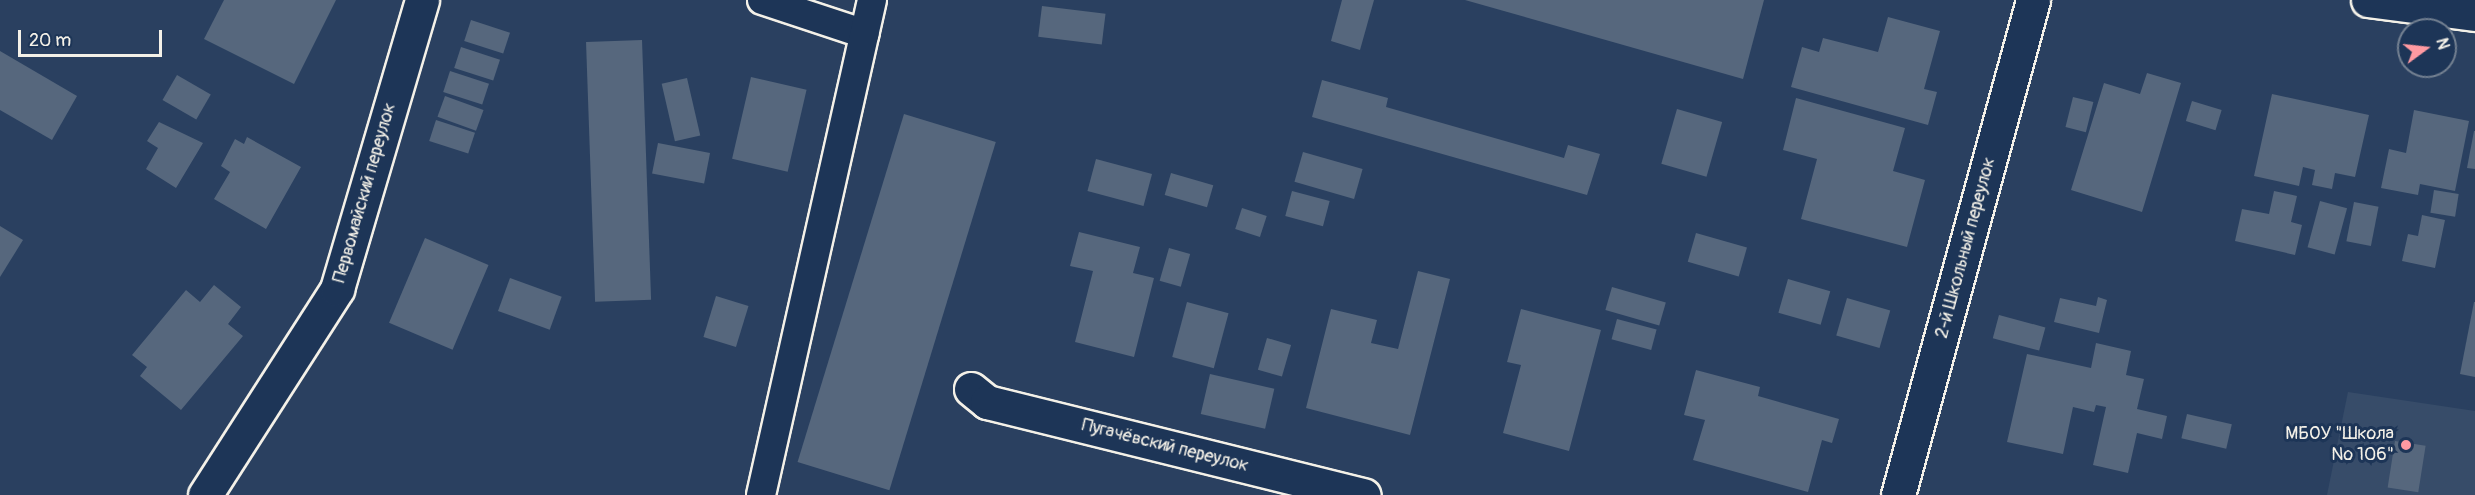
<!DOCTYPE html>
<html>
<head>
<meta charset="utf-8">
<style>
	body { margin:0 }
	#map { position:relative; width:2475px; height:495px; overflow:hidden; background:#2a4060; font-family:Pangolin,sans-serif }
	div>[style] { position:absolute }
	.built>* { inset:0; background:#374c69 }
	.building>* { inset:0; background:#56677d; transform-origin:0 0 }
	.roads { filter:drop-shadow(2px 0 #f4f1e8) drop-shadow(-2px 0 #f4f1e8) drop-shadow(0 2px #f4f1e8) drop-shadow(0 -2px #f4f1e8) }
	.service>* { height:28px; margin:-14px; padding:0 14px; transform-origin:14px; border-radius:14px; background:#1d3557 }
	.minor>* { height:33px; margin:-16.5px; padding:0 16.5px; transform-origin:16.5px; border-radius:16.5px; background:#1d3557 }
	.tertiary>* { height:33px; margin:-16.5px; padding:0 16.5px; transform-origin:16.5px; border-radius:16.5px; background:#1d3557 }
	.dots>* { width:16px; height:16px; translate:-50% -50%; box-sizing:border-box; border:3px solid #1d3557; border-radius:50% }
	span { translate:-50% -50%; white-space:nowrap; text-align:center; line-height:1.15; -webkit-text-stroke:6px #1d3557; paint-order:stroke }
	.street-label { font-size:18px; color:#f4f1e8 }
	.poi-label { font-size:18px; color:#f4f1e8 }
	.right { translate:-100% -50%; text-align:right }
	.north { position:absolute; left:2397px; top:18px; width:60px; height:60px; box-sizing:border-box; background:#1d3557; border:2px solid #738091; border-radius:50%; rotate:75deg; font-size:16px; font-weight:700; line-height:24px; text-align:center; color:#f4f1e8 }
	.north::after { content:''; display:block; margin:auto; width:21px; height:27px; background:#ff9aa2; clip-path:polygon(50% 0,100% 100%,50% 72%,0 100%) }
	.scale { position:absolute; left:18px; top:30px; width:144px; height:27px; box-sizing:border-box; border:3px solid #f4f1e8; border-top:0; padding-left:8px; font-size:18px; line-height:21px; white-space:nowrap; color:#f4f1e8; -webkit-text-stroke:4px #1d3557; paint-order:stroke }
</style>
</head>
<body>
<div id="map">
	<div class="built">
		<div style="clip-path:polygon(2348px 392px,2475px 411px,2475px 495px,2327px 495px)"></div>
	</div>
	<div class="building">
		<div style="clip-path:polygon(224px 0,336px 0,294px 84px,204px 39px)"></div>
		<div style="clip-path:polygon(1342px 0,1374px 0,1360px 50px,1331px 41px)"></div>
		<div style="clip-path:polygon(1465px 0,1764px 0,1743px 79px)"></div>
		<div style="left:1042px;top:6px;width:64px;height:31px;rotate:7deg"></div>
		<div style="clip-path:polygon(1888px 17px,1940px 31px,1924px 89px,1937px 92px,1928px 125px,1791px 87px,1802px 47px,1819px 52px,1823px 38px,1878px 52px)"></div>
		<div style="left:471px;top:20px;width:41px;height:22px;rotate:18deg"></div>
		<div style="left:642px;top:40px;width:260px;height:56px;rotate:88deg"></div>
		<div style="left:461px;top:47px;width:41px;height:22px;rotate:18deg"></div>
		<div style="clip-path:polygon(0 51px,77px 96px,52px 140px,0 110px)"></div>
		<div style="left:450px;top:71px;width:41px;height:22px;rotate:18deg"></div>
		<div style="clip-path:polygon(2147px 73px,2181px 83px,2142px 212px,2071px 190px,2104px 83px,2140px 94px)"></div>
		<div style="left:177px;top:75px;width:39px;height:29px;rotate:30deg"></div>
		<div style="left:751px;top:77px;width:57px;height:84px;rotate:13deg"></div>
		<div style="left:687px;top:78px;width:59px;height:26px;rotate:77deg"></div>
		<div style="clip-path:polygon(1322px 80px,1388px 98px,1386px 107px,1564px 158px,1568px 145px,1600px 154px,1587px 195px,1312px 117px)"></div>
		<div style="clip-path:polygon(2272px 94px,2369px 115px,2355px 177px,2335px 173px,2332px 189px,2312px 185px,2315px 170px,2303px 167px,2299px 186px,2254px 176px)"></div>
		<div style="left:445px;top:96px;width:41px;height:22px;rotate:20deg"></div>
		<div style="left:2073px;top:97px;width:21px;height:31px;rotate:14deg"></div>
		<div style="clip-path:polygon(1796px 98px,1905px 128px,1893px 171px,1925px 180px,1907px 247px,1801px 219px,1817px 159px,1783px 150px)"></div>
		<div style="left:2192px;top:101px;width:31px;height:21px;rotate:17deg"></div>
		<div style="left:1677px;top:109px;width:47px;height:57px;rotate:16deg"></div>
		<div style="clip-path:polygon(2414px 110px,2469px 121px,2455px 191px,2420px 184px,2418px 195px,2381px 188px,2389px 149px,2406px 153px)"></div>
		<div style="left:904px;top:114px;width:96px;height:364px;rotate:17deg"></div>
		<div style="left:436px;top:120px;width:41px;height:22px;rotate:18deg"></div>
		<div style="clip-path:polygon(159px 122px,203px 143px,176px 188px,146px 169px,158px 148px,147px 141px)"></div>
		<div style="clip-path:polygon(2474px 131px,2475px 131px,2475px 169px,2467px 168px)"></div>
		<div style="clip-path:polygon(247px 137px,301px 167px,266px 229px,214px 199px,230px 172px,221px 166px,235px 139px,244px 144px)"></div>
		<div style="left:658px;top:143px;width:53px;height:31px;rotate:11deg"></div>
		<div style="left:1303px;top:152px;width:62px;height:31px;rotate:16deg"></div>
		<div style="left:1096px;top:159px;width:58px;height:33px;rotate:15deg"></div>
		<div style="left:1171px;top:173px;width:44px;height:23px;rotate:16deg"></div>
		<div style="left:2434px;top:190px;width:25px;height:23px;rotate:9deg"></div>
		<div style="left:1292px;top:191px;width:39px;height:26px;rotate:15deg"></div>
		<div style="clip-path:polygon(2274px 191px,2297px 196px,2291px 222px,2302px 225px,2295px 255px,2235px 241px,2242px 209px,2269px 214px)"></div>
		<div style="left:2320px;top:201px;width:28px;height:48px;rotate:15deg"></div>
		<div style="left:2354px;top:202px;width:25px;height:40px;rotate:11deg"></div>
		<div style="left:1242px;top:208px;width:26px;height:22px;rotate:18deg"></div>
		<div style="clip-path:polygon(2422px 215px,2445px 220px,2435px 268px,2402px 261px,2408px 234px,2418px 236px)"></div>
		<div style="clip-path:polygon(0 226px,23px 240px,0 277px)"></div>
		<div style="clip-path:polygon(1079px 232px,1140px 247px,1133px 273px,1154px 278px,1134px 357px,1075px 342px,1093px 271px,1070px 266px)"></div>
		<div style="left:1696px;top:233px;width:53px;height:30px;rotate:16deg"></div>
		<div style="left:425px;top:238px;width:69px;height:92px;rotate:23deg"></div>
		<div style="left:1169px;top:248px;width:22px;height:34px;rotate:16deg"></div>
		<div style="clip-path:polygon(1418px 271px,1450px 279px,1410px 435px,1306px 408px,1331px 309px,1377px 320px,1371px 343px,1398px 349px)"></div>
		<div style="left:510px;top:278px;width:55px;height:35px;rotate:20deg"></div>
		<div style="left:1788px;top:279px;width:44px;height:35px;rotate:16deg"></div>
		<div style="clip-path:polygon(214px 285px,241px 307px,228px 324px,243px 336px,181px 410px,140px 376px,147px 367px,132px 355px,186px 290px,200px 302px)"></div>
		<div style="left:1612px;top:287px;width:56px;height:24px;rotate:16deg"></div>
		<div style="left:716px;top:296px;width:34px;height:43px;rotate:17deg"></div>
		<div style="clip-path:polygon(2098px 297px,2107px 300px,2099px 333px,2054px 322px,2060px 298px,2096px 306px)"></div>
		<div style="left:1847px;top:298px;width:45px;height:39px;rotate:16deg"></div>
		<div style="left:1187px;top:302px;width:43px;height:57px;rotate:15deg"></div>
		<div style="clip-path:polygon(2474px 302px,2475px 302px,2475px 377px,2460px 374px)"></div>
		<div style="clip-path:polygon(1521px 309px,1601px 330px,1569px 451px,1503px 433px,1521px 365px,1507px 362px)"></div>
		<div style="left:1999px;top:315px;width:48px;height:24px;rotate:15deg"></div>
		<div style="left:1617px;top:319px;width:41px;height:21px;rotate:15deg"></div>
		<div style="left:1267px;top:338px;width:25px;height:33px;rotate:16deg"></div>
		<div style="clip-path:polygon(2096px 343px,2131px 351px,2126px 375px,2144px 379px,2137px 409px,2167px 416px,2162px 439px,2137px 433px,2128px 473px,2093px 465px,2106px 407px,2096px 405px,2094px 412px,2073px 407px,2063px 454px,2007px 442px,2027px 354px,2091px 368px)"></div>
		<div style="clip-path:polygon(1696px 370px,1760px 387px,1758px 396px,1839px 419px,1832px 443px,1822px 440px,1808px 492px,1693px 460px,1705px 420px,1684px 415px)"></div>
		<div style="left:1210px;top:374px;width:66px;height:41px;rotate:13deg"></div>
		<div style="left:2187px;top:414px;width:46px;height:25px;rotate:13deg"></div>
		<div style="left:2395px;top:441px;width:31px;height:47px;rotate:9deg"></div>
	</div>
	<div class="roads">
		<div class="service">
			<div style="left:762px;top:0;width:108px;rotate:18.3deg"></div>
			<div style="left:761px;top:495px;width:507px;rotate:-77.36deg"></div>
		</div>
		<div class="minor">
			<div style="left:971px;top:389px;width:21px;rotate:39deg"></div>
			<div style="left:987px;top:402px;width:388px;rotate:13.9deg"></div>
			<div style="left:205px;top:495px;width:245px;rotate:-57.3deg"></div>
			<div style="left:337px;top:289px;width:301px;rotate:-73.6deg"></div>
		</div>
		<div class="tertiary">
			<div style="left:2368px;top:0;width:108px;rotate:7.5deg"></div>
			<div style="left:1898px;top:495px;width:513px;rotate:-74.74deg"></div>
		</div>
	</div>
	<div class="dots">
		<div style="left:2406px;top:445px;background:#ff9aa2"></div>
	</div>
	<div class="street-label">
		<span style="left:365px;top:193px;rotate:-74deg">Первомайский переулок</span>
		<span style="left:1966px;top:248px;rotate:-75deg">2-й Школьный переулок</span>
		<span style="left:1165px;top:446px;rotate:14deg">Пугачёвский переулок</span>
	</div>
	<div class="poi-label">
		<span class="right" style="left:2394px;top:445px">МБОУ "Школа<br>№ 106"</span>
	</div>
	<div class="north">N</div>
	<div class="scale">20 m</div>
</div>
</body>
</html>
